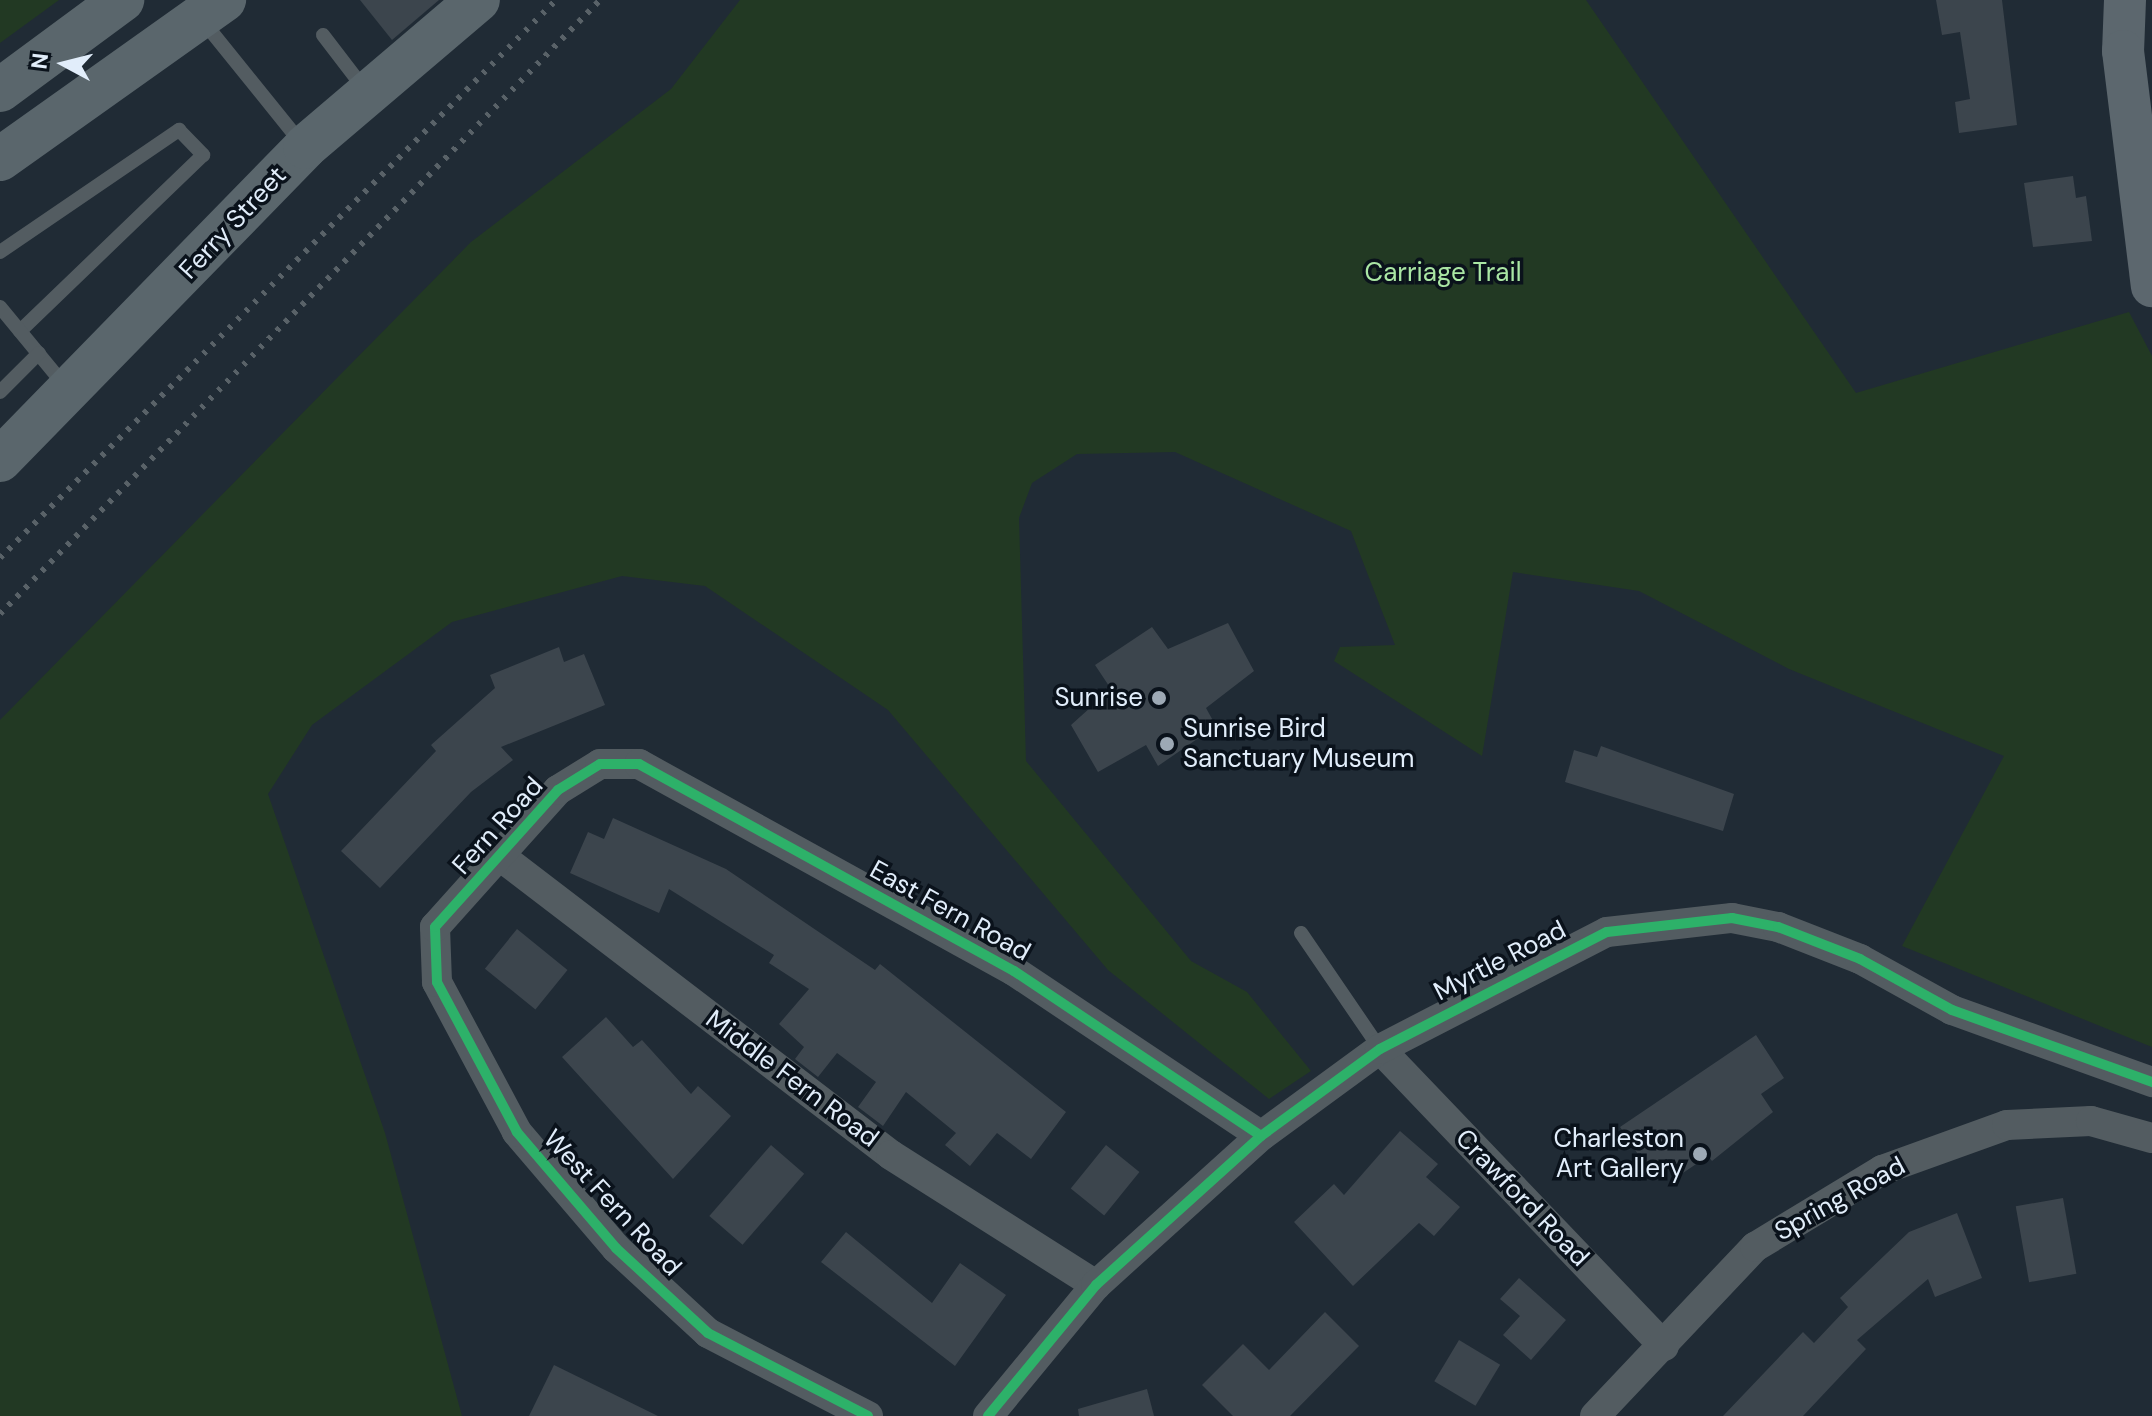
<!DOCTYPE html>
<html>
<head>
<meta charset="utf-8">
<style>
	body { margin:0 }
	#map { position:relative; width:2152px; height:1416px; overflow:hidden; background:#202b35; font-family:"DM Sans",sans-serif }
	div>[style] { position:absolute }
	.green>* { inset:0; background:#223923 }
	.building>* { inset:0; background:#3c454d; transform-origin:0 0 }
	.lane>* { height:14px; margin:-7px; padding:0 7px; transform-origin:7px; border-radius:7px; background:#535c61 }
	.street>* { height:30px; margin:-15px; padding:0 15px; transform-origin:15px; border-radius:15px; background:#535c61 }
	.secondary>* { height:42px; margin:-21px; padding:0 21px; transform-origin:21px; border-radius:21px; background:#5c676e }
	.primary>* { height:44px; margin:-22px; padding:0 22px; transform-origin:22px; border-radius:22px; background:#5a666c }
	.rail>* { height:6px; margin-top:-3px; transform-origin:0; background:repeating-linear-gradient(90deg,#596268 0 4px,transparent 0 12px) }
	.cycleway>* { height:10px; margin:-5px; padding:0 5px; transform-origin:5px; border-radius:5px; background:#2db169 }
	.dots>* { width:22px; height:22px; translate:-50% -50%; box-sizing:border-box; border:4px solid #0a121b; border-radius:50% }
	span { translate:-50% -50%; white-space:nowrap; text-align:center; line-height:1.15; -webkit-text-stroke:7px #0a121b; paint-order:stroke }
	.street-label { font-size:26px; color:#e1edfa }
	.park-label { font-size:26px; color:#aae6a4 }
	.poi-label { font-size:26px; color:#e1edfa }
	.right { translate:-100% -50%; text-align:right }
	.left { translate:0 -50%; text-align:left }
	.north { position:absolute; left:24px; top:24px; width:80px; height:80px; -webkit-text-stroke:6px #0a121b; paint-order:stroke; rotate:277deg; font-size:22px; font-weight:700; line-height:32px; text-align:center; color:#e1edfa }
	.north::after { content:''; display:block; margin:auto; width:28px; height:36px; background:#e1edfa; clip-path:polygon(50% 0,100% 100%,50% 72%,0 100%) }
</style>
</head>
<body>
<div id="map">
	<div class="green">
		<div style="clip-path:polygon(0 0,59px 0,0 43px)"></div>
		<div style="clip-path:polygon(740px 0,1586px 0,1856px 393px,2129px 312px,2152px 356px,2152px 1047px,1902px 946px,2004px 756px,1789px 669px,1639px 591px,1513px 572px,1482px 756px,1334px 661px,1340px 647px,1395px 645px,1351px 531px,1175px 452px,1077px 454px,1032px 483px,1019px 518px,1026px 761px,1191px 961px,1247px 992px,1311px 1071px,1269px 1099px,1108px 970px,888px 710px,705px 586px,622px 576px,452px 622px,312px 725px,268px 794px,385px 1133px,462px 1416px,0 1416px,0 720px,471px 242px,671px 89px)"></div>
	</div>
	<div class="building">
		<div style="clip-path:polygon(360px 0,439px 0,392px 40px)"></div>
		<div style="clip-path:polygon(1936px 0,2002px 0,2017px 125px,1959px 133px,1955px 102px,1970px 99px,1960px 32px,1942px 35px)"></div>
		<div style="clip-path:polygon(2073px 176px,2076px 198px,2086px 196px,2092px 241px,2033px 247px,2024px 183px)"></div>
		<div style="clip-path:polygon(1228px 623px,1254px 671px,1206px 708px,1216px 726px,1158px 766px,1146px 745px,1098px 772px,1071px 725px,1111px 689px,1095px 665px,1152px 627px,1168px 649px)"></div>
		<div style="clip-path:polygon(559px 647px,564px 662px,584px 654px,605px 705px,501px 747px,513px 760px,471px 792px,380px 888px,341px 851px,436px 751px,431px 745px,495px 688px,490px 675px)"></div>
		<div style="clip-path:polygon(1601px 746px,1734px 794px,1723px 831px,1565px 782px,1574px 750px,1597px 757px)"></div>
		<div style="clip-path:polygon(613px 818px,726px 869px,875px 970px,880px 964px,1066px 1112px,1031px 1159px,997px 1133px,970px 1166px,945px 1145px,956px 1133px,906px 1092px,883px 1126px,858px 1107px,876px 1082px,837px 1053px,818px 1077px,795px 1059px,804px 1047px,779px 1024px,809px 989px,769px 963px,774px 955px,669px 889px,659px 913px,570px 873px,588px 832px,604px 839px)"></div>
		<div style="left:517px;top:929px;width:65px;height:51px;rotate:39deg"></div>
		<div style="clip-path:polygon(606px 1017px,633px 1047px,642px 1040px,691px 1094px,698px 1086px,731px 1116px,673px 1179px,562px 1057px)"></div>
		<div style="clip-path:polygon(1756px 1035px,1784px 1078px,1761px 1094px,1773px 1112px,1712px 1161px,1708px 1156px,1677px 1177px,1665px 1160px,1649px 1171px,1620px 1127px)"></div>
		<div style="clip-path:polygon(1400px 1131px,1438px 1164px,1426px 1177px,1460px 1207px,1434px 1236px,1419px 1223px,1353px 1286px,1294px 1222px,1334px 1184px,1344px 1195px)"></div>
		<div style="left:771px;top:1145px;width:44px;height:94px;rotate:41deg"></div>
		<div style="left:1106px;top:1145px;width:43px;height:56px;rotate:39deg"></div>
		<div style="left:2063px;top:1198px;width:77px;height:48px;rotate:80deg"></div>
		<div style="clip-path:polygon(1957px 1213px,1982px 1278px,1935px 1297px,1928px 1279px,1857px 1340px,1866px 1349px,1803px 1416px,1723px 1416px,1803px 1332px,1814px 1343px,1848px 1307px,1840px 1298px,1909px 1232px)"></div>
		<div style="clip-path:polygon(846px 1232px,932px 1303px,960px 1263px,1006px 1295px,955px 1366px,821px 1262px)"></div>
		<div style="clip-path:polygon(1519px 1278px,1566px 1320px,1531px 1360px,1503px 1335px,1520px 1316px,1500px 1299px)"></div>
		<div style="clip-path:polygon(1325px 1312px,1359px 1346px,1290px 1416px,1233px 1416px,1202px 1385px,1243px 1344px,1269px 1370px)"></div>
		<div style="left:1459px;top:1340px;width:48px;height:48px;rotate:31deg"></div>
		<div style="clip-path:polygon(554px 1365px,658px 1416px,529px 1416px)"></div>
		<div style="clip-path:polygon(1147px 1389px,1154px 1416px,1079px 1416px,1078px 1409px)"></div>
	</div>
	<div class="lane">
		<div style="left:202px;top:20px;width:159px;rotate:51.1deg"></div>
		<div style="left:323px;top:35px;width:69px;rotate:52.6deg"></div>
		<div style="left:0;top:252px;width:217px;rotate:-34.3deg"></div>
		<div style="left:179px;top:130px;width:35px;rotate:46deg"></div>
		<div style="left:203px;top:155px;width:254px;rotate:136.1deg"></div>
		<div style="left:0;top:307px;width:104px;rotate:50.5deg"></div>
		<div style="left:0;top:392px;width:55px;rotate:-45deg"></div>
		<div style="left:1301px;top:933px;width:140px;rotate:55.7deg"></div>
	</div>
	<div class="street">
		<div style="left:500px;top:856px;width:492px;rotate:37.4deg"></div>
		<div style="left:891px;top:1155px;width:243px;rotate:32.4deg"></div>
		<div style="left:1380px;top:1049px;width:411px;rotate:46.3deg"></div>
		<div style="left:868px;top:1416px;width:180px;rotate:-152.6deg"></div>
		<div style="left:708px;top:1333px;width:125px;rotate:-137.3deg"></div>
		<div style="left:616px;top:1248px;width:153px;rotate:-130.5deg"></div>
		<div style="left:517px;top:1132px;width:170px;rotate:-118.1deg"></div>
		<div style="left:437px;top:982px;width:55px;rotate:-92.1deg"></div>
		<div style="left:435px;top:927px;width:184px;rotate:-48.1deg"></div>
		<div style="left:558px;top:790px;width:49px;rotate:-31.8deg"></div>
		<div style="left:600px;top:764px;width:39px"></div>
		<div style="left:639px;top:764px;width:428px;rotate:28.9deg"></div>
		<div style="left:1014px;top:971px;width:297px;rotate:33.7deg"></div>
		<div style="left:988px;top:1416px;width:170px;rotate:-50.5deg"></div>
		<div style="left:1096px;top:1285px;width:222px;rotate:-42.1deg"></div>
		<div style="left:1261px;top:1136px;width:147px;rotate:-36.2deg"></div>
		<div style="left:1380px;top:1049px;width:255px;rotate:-27.3deg"></div>
		<div style="left:1607px;top:932px;width:126px;rotate:-6.4deg"></div>
		<div style="left:1732px;top:918px;width:47px;rotate:11.1deg"></div>
		<div style="left:1778px;top:927px;width:88px;rotate:21.3deg"></div>
		<div style="left:1860px;top:959px;width:105px;rotate:29deg"></div>
		<div style="left:1952px;top:1010px;width:213px;rotate:19.8deg"></div>
		<div style="left:1595px;top:1416px;width:233px;rotate:-46.6deg"></div>
		<div style="left:1755px;top:1247px;width:149px;rotate:-31.2deg"></div>
		<div style="left:1882px;top:1170px;width:133px;rotate:-19.8deg"></div>
		<div style="left:2007px;top:1125px;width:84px;rotate:-2.7deg"></div>
		<div style="left:2091px;top:1121px;width:63px;rotate:15.6deg"></div>
	</div>
	<div class="secondary">
		<div style="left:2125px;top:0;width:51px;rotate:92.2deg"></div>
		<div style="left:2123px;top:51px;width:237px;rotate:83deg"></div>
	</div>
	<div class="primary">
		<div style="left:0;top:90px;width:152px;rotate:-36.4deg"></div>
		<div style="left:0;top:159px;width:275px;rotate:-35.4deg"></div>
		<div style="left:0;top:460px;width:437px;rotate:-45.7deg"></div>
		<div style="left:305px;top:147px;width:227px;rotate:-40.4deg"></div>
	</div>
	<div class="rail">
		<div style="left:0;top:558px;width:788px;rotate:-45.1deg"></div>
		<div style="left:0;top:614px;width:858px;rotate:-45.66deg"></div>
	</div>
	<div class="cycleway">
		<div style="left:868px;top:1416px;width:180px;rotate:-152.6deg"></div>
		<div style="left:708px;top:1333px;width:125px;rotate:-137.3deg"></div>
		<div style="left:616px;top:1248px;width:153px;rotate:-130.5deg"></div>
		<div style="left:517px;top:1132px;width:170px;rotate:-118.1deg"></div>
		<div style="left:437px;top:982px;width:55px;rotate:-92.1deg"></div>
		<div style="left:435px;top:927px;width:184px;rotate:-48.1deg"></div>
		<div style="left:558px;top:790px;width:49px;rotate:-31.8deg"></div>
		<div style="left:600px;top:764px;width:39px"></div>
		<div style="left:639px;top:764px;width:428px;rotate:28.9deg"></div>
		<div style="left:1014px;top:971px;width:297px;rotate:33.7deg"></div>
		<div style="left:988px;top:1416px;width:170px;rotate:-50.5deg"></div>
		<div style="left:1096px;top:1285px;width:222px;rotate:-42.1deg"></div>
		<div style="left:1261px;top:1136px;width:147px;rotate:-36.2deg"></div>
		<div style="left:1380px;top:1049px;width:255px;rotate:-27.3deg"></div>
		<div style="left:1607px;top:932px;width:126px;rotate:-6.4deg"></div>
		<div style="left:1732px;top:918px;width:47px;rotate:11.1deg"></div>
		<div style="left:1778px;top:927px;width:88px;rotate:21.3deg"></div>
		<div style="left:1860px;top:959px;width:105px;rotate:29deg"></div>
		<div style="left:1952px;top:1010px;width:213px;rotate:19.8deg"></div>
	</div>
	<div class="dots">
		<div style="left:1159px;top:698px;background:#9da9b5"></div>
		<div style="left:1167px;top:744px;background:#9da9b5"></div>
		<div style="left:1700px;top:1154px;background:#9da9b5"></div>
	</div>
	<div class="street-label">
		<span style="left:233px;top:223px;rotate:-47deg">Ferry Street</span>
		<span style="left:498px;top:826px;rotate:-48deg">Fern Road</span>
		<span style="left:950px;top:911px;rotate:29deg">East Fern Road</span>
		<span style="left:1500px;top:961px;rotate:-27deg">Myrtle Road</span>
		<span style="left:792px;top:1079px;rotate:37deg">Middle Fern Road</span>
		<span style="left:1522px;top:1198px;rotate:46deg">Crawford Road</span>
		<span style="left:1840px;top:1199px;rotate:-29deg">Spring Road</span>
		<span style="left:612px;top:1203px;rotate:47deg">West Fern Road</span>
	</div>
	<div class="park-label">
		<span style="left:1443px;top:273px">Carriage Trail</span>
	</div>
	<div class="poi-label">
		<span class="right" style="left:1143px;top:698px">Sunrise</span>
		<span class="left" style="left:1183px;top:744px">Sunrise Bird<br>Sanctuary Museum</span>
		<span class="right" style="left:1684px;top:1154px">Charleston<br>Art Gallery</span>
	</div>
	<div class="north">N</div>
</div>
</body>
</html>
